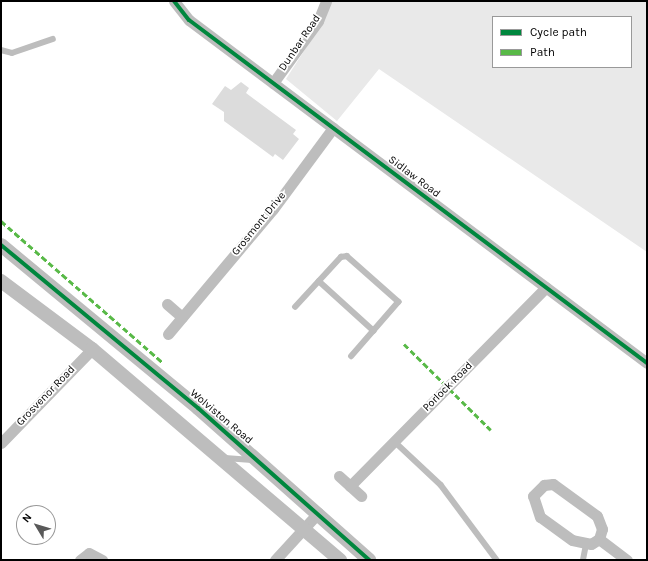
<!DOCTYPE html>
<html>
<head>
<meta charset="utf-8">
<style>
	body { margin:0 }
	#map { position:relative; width:648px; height:561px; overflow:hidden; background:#fff; font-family:Karla,sans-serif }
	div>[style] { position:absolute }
	.green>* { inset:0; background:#e9e9e9 }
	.building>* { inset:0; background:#dcdcdc }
	.service>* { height:5.5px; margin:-2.75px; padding:0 2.75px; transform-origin:2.75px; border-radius:2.75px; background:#bdbdbd }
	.minor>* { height:11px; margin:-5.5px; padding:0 5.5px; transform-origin:5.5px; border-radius:5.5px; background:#bdbdbd }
	.tertiary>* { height:14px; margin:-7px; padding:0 7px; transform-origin:7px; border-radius:7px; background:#bdbdbd }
	.quiet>* { height:3px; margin-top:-1.5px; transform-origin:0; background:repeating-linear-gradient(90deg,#58b947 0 6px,transparent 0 9px) }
	.cycleway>* { height:4px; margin:-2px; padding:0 2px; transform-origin:2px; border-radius:2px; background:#00873e }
	span { translate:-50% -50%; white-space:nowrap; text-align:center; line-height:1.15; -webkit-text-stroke:3.5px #fff; paint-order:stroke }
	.street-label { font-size:11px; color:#000 }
	.frame { position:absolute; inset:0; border:2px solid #000; pointer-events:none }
	.legend { position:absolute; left:492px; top:16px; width:140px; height:52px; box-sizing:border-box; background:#fff; border:1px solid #999; margin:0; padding:5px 7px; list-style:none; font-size:12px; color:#000 }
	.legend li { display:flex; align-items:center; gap:8px; height:20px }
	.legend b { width:20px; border:1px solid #999 }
	.north { position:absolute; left:16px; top:505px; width:40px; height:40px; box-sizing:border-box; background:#fff; border:1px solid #999; border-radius:50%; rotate:308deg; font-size:11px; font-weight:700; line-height:16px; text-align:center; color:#000 }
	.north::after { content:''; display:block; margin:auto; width:14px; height:18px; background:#595959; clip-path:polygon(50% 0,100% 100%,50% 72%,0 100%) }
</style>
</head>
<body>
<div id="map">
	<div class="green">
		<div style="clip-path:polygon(evenodd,331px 1px,647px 1px,647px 252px,379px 69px,337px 121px,286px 79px,322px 23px,331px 1px,493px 17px,631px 17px,631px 67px,493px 67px,493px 17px)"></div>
	</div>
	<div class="building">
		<div style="clip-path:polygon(241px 82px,249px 88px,246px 93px,296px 130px,293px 134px,299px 139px,283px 160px,275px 154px,273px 157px,224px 121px,224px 112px,212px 104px,225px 86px,231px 90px)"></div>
	</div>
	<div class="service">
		<div style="left:1px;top:50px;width:11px;rotate:15deg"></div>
		<div style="left:12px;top:53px;width:43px;rotate:-18.9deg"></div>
		<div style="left:319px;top:281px;width:74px;rotate:42.3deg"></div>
		<div style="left:295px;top:307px;width:68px;rotate:-47.4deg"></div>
		<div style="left:341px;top:257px;width:6px;rotate:-9deg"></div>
		<div style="left:347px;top:256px;width:69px;rotate:41.5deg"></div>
		<div style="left:399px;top:302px;width:72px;rotate:131deg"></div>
		<div style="left:394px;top:441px;width:64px;rotate:43.1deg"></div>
		<div style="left:441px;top:485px;width:94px;rotate:53.3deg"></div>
		<div style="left:225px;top:458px;width:27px;rotate:4deg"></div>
		<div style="left:583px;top:560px;width:16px;rotate:-79deg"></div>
	</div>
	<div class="minor">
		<div style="left:174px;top:1px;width:24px;rotate:52deg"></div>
		<div style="left:189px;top:20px;width:572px;rotate:36.83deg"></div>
		<div style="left:273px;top:83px;width:77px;rotate:-54deg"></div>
		<div style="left:318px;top:21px;width:22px;rotate:-68deg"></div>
		<div style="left:167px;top:304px;width:20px;rotate:41deg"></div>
		<div style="left:168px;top:334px;width:163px;rotate:-50deg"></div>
		<div style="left:273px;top:209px;width:101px;rotate:-53.5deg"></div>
		<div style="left:1px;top:443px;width:131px;rotate:-45.9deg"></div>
		<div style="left:339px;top:476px;width:30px;rotate:42deg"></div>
		<div style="left:553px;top:484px;width:54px;rotate:36deg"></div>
		<div style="left:597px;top:516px;width:14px;rotate:69deg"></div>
		<div style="left:602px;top:529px;width:10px;rotate:107deg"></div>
		<div style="left:599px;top:539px;width:9px;rotate:148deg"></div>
		<div style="left:591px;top:544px;width:19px;rotate:-168deg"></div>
		<div style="left:572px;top:540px;width:39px;rotate:-144deg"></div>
		<div style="left:540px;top:517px;width:22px;rotate:-108deg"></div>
		<div style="left:533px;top:496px;width:16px;rotate:-45deg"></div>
		<div style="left:544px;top:485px;width:9px;rotate:-6deg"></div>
		<div style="left:350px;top:486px;width:279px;rotate:-45.4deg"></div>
		<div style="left:599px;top:539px;width:35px;rotate:37deg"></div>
		<div style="left:80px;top:560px;width:11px;rotate:-38deg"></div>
		<div style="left:89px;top:553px;width:15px;rotate:28deg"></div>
		<div style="left:275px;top:560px;width:64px;rotate:-47.5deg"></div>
	</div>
	<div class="tertiary">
		<div style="left:1px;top:245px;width:256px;rotate:39.6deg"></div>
		<div style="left:198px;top:408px;width:229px;rotate:41.6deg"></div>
		<div style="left:1px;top:281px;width:114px;rotate:36.8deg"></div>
		<div style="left:92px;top:349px;width:326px;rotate:40.4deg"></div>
	</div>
	<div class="quiet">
		<div style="left:1px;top:221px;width:215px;rotate:41.2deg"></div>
		<div style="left:404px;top:344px;width:122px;rotate:44.7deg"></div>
	</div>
	<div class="cycleway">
		<div style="left:174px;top:1px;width:24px;rotate:52deg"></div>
		<div style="left:189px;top:20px;width:572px;rotate:36.83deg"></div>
		<div style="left:1px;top:245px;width:256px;rotate:39.6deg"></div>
		<div style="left:198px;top:408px;width:229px;rotate:41.6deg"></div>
	</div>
	<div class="street-label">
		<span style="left:300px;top:43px;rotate:-56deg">Dunbar Road</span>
		<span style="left:414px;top:177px;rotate:37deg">Sidlaw Road</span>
		<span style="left:259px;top:224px;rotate:-51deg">Grosmont Drive</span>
		<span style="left:448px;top:387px;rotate:-45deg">Porlock Road</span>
		<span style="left:46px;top:396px;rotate:-46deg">Grosvenor Road</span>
		<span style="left:221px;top:417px;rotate:40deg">Wolviston Road</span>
	</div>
	<div class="frame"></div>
	<ul class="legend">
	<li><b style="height:5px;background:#00873e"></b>Cycle path</li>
	<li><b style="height:5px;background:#58b947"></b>Path</li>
	</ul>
	<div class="north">N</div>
</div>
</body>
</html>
